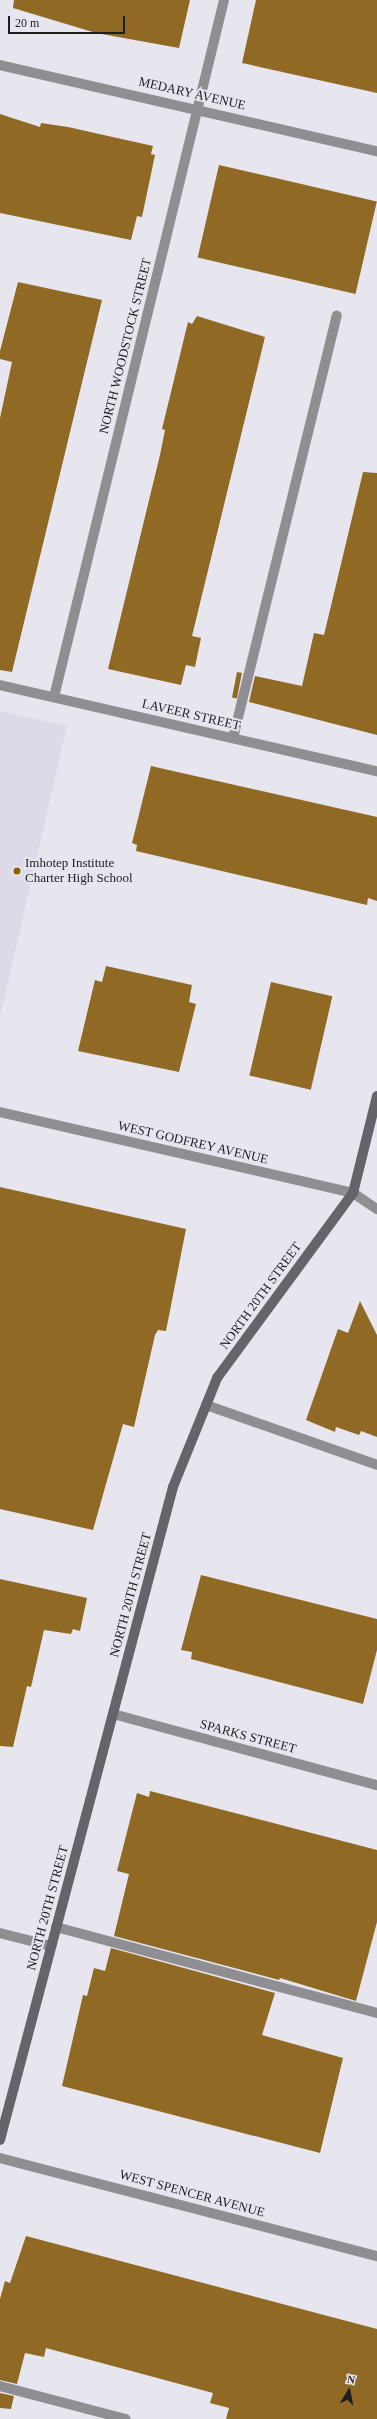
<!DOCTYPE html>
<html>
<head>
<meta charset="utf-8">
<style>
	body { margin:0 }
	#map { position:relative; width:377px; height:2419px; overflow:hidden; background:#e7e6ef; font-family:"Times New Roman",serif }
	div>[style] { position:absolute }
	.built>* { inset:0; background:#dcd9e9 }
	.building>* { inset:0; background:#906a25; transform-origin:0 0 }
	.lane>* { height:10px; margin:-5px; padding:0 5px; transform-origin:5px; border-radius:5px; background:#8f8e92 }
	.street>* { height:10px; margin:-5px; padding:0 5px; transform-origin:5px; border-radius:5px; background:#8f8e92 }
	.secondary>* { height:10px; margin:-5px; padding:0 5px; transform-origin:5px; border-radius:5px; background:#65646a }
	.dots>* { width:11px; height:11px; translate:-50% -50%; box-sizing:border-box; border:2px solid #e7e6ef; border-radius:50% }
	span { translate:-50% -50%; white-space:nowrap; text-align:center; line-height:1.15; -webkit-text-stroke:4px #e7e6ef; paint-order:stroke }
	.street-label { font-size:13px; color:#1e1d21 }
	.poi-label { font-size:13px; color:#1e1d21 }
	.left { translate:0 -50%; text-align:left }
	.north { position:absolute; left:329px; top:2371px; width:40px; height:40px; -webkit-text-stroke:3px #e7e6ef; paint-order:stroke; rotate:10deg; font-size:11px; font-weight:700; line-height:16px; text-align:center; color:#1e1d21 }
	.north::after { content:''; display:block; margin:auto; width:14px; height:18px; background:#1e1d21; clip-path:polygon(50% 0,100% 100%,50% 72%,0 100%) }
	.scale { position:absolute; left:8px; top:16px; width:117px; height:18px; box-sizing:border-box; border:2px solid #1e1d21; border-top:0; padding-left:5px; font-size:12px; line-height:14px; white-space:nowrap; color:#1e1d21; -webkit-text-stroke:3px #e7e6ef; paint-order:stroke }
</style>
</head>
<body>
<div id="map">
	<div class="built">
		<div style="clip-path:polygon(0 711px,67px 726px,0 1017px)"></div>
	</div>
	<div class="building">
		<div style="clip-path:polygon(14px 0,190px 0,179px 48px,96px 33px,13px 8px)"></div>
		<div style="clip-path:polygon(256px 0,377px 0,377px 93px,242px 63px)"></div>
		<div style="clip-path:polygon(0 114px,40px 127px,41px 123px,68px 127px,153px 146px,151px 154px,155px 155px,142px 217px,137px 216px,131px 240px,0 213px)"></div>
		<div style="left:219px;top:165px;width:162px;height:95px;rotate:13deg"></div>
		<div style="clip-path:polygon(18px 282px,102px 300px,12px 672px,0 670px,0 418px,12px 362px,0 359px,0 351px)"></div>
		<div style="clip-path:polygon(197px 316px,265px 337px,192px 636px,201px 638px,195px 667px,186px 665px,181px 685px,108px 669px,160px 455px,165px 430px,162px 429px,188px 322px,192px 324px)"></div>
		<div style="clip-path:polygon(363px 472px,377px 473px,377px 735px,249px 702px,255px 676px,302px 686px,314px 633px,324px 635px)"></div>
		<div style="left:237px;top:672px;width:5px;height:26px;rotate:11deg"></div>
		<div style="clip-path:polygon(151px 766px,377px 817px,377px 901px,368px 898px,367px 905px,136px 851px,137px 845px,132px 843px)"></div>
		<div style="clip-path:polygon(106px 966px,192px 985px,189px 1002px,196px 1004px,179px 1072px,78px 1051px,95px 980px,102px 982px)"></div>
		<div style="left:271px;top:982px;width:63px;height:96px;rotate:13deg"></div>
		<div style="clip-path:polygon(0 1187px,186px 1229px,166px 1331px,158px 1330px,155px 1335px,134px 1427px,123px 1424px,93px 1530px,0 1509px)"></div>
		<div style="clip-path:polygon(360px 1301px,377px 1335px,377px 1437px,361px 1431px,359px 1435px,336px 1427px,335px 1432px,306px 1420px,338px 1329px,348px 1333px)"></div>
		<div style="clip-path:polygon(201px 1575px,377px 1619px,377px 1650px,363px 1704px,191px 1659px,192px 1652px,181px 1650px)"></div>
		<div style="clip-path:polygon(0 1579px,87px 1598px,80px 1631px,73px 1629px,71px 1634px,44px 1630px,31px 1687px,27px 1686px,13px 1747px,0 1746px)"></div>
		<div style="clip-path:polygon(150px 1791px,377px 1850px,377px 1922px,356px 2001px,280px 1978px,279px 1980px,114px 1936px,129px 1874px,117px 1871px,137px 1793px,149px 1797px)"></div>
		<div style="clip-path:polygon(111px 1948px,275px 1993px,262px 2035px,343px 2058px,320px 2153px,62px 2086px,83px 1995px,87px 1996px,94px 1968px,105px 1971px)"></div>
		<div style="clip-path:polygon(26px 2236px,377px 2329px,377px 2419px,226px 2419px,229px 2408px,210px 2403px,213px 2393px,46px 2348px,44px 2357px,25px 2353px,17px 2384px,0 2380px,0 2299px,5px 2281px,10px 2283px)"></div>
		<div style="clip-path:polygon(0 2393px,14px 2396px,11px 2409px,0 2408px)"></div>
	</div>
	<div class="lane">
		<div style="left:233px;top:738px;width:435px;rotate:-76.2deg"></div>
		<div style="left:206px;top:1405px;width:181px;rotate:19.3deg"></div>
		<div style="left:56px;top:1927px;width:332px;rotate:15deg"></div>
		<div style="left:0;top:1933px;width:53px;rotate:14.3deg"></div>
		<div style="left:0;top:2386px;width:130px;rotate:14.7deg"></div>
	</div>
	<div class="street">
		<div style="left:0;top:65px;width:387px;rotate:12.9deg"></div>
		<div style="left:0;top:685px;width:387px;rotate:12.9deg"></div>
		<div style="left:54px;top:697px;width:717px;rotate:-76.29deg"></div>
		<div style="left:0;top:1112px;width:362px;rotate:12.9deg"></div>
		<div style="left:353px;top:1193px;width:29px;rotate:34deg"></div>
		<div style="left:113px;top:1714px;width:273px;rotate:15.1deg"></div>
		<div style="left:0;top:2158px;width:390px;rotate:14.6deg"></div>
	</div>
	<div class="secondary">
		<div style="left:0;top:2140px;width:676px;rotate:-75.16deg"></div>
		<div style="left:173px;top:1487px;width:118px;rotate:-68deg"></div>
		<div style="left:217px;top:1378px;width:230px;rotate:-53.7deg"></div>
		<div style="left:353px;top:1193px;width:100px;rotate:-76.1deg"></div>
	</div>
	<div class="dots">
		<div style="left:17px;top:871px;background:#8b6203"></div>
	</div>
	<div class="street-label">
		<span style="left:192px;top:94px;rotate:13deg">MEDARY AVENUE</span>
		<span style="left:126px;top:346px;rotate:-76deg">NORTH WOODSTOCK STREET</span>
		<span style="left:191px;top:715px;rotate:13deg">LAVEER STREET</span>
		<span style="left:193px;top:1143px;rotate:13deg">WEST GODFREY AVENUE</span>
		<span style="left:261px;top:1296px;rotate:-54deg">NORTH 20TH STREET</span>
		<span style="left:131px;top:1595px;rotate:-75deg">NORTH 20TH STREET</span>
		<span style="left:248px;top:1737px;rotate:15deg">SPARKS STREET</span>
		<span style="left:48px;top:1908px;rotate:-75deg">NORTH 20TH STREET</span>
		<span style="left:192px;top:2194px;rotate:15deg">WEST SPENCER AVENUE</span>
	</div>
	<div class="poi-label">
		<span class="left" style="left:25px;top:871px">Imhotep Institute<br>Charter High School</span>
	</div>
	<div class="north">N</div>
	<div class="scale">20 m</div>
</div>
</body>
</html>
